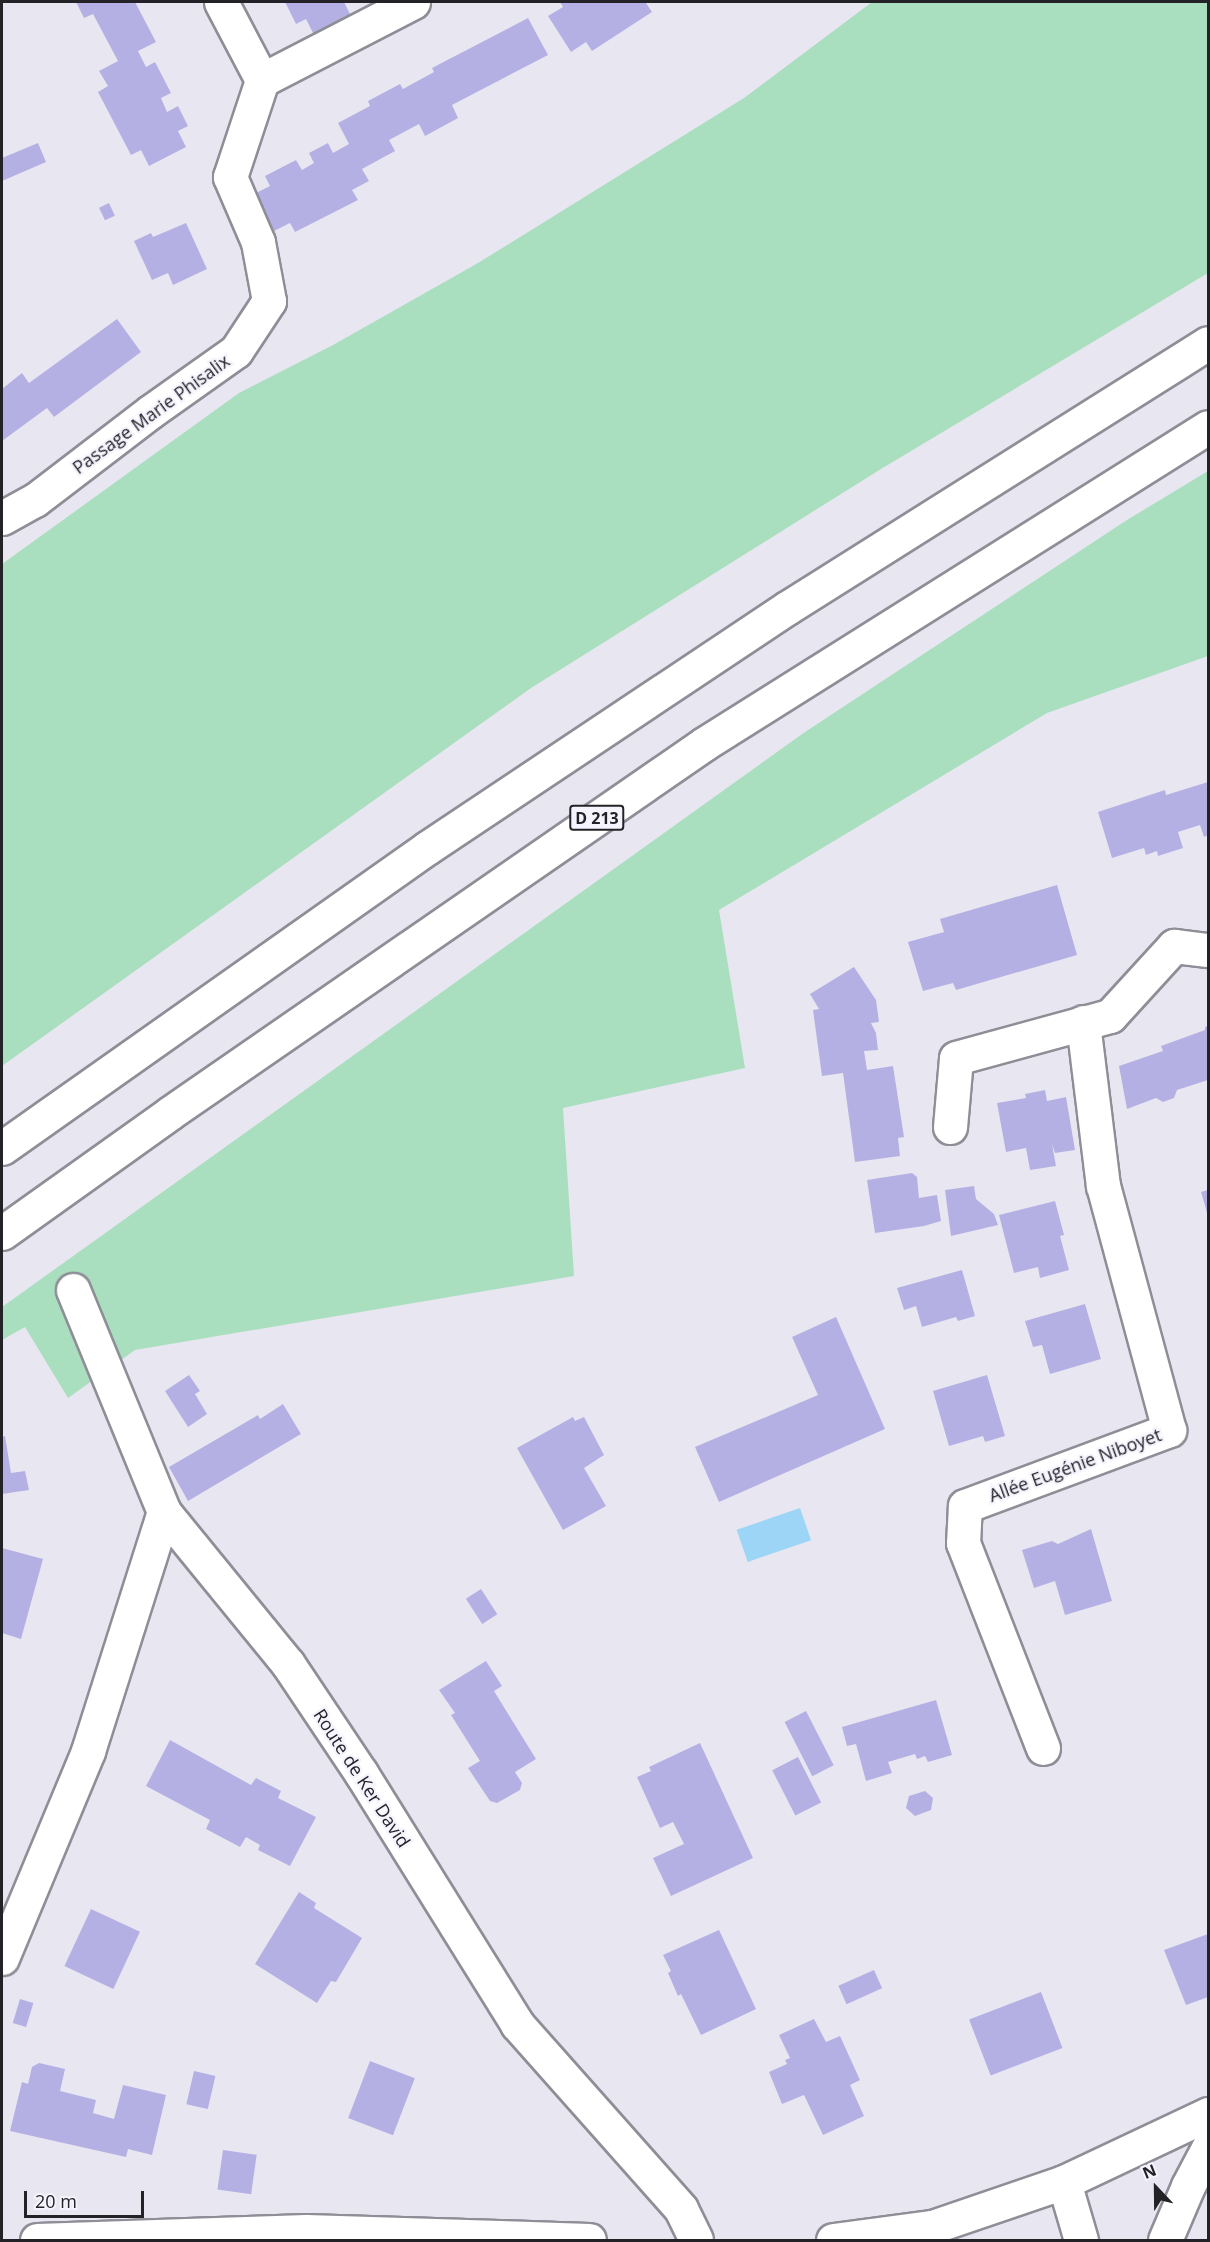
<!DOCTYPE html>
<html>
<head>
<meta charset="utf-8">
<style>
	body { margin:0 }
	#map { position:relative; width:1210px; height:2242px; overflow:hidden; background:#e8e7f1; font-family:"Open Sans",sans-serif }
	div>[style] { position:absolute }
	.green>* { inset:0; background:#a9dfbe }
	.water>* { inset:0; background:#9cd5f5; transform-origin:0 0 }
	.building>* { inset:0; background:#b5b0e4; transform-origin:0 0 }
	.roads { filter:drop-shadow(2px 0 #8e8e97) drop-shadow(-2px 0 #8e8e97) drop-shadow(0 2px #8e8e97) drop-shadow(0 -2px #8e8e97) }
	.street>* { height:33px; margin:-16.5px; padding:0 16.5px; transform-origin:16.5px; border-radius:16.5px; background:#fff }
	.highway>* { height:33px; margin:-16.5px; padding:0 16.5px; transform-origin:16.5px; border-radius:16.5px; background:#fff }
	span { translate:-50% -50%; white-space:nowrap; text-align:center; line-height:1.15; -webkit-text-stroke:4.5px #f5f4fe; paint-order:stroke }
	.shield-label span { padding:2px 4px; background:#f5f4fe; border:2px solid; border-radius:4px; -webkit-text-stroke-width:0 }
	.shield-label { font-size:16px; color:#232327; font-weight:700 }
	.street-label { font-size:18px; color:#232327 }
	.frame { position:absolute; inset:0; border:3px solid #232327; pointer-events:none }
	.north { position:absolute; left:1126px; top:2158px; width:60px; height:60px; -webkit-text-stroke:4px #f5f4fe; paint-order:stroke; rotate:338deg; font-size:16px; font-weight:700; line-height:24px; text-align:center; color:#232327 }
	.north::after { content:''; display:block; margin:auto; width:21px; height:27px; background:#232327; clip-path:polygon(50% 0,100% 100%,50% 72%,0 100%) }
	.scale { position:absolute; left:24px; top:2191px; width:120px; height:27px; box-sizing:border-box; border:3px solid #232327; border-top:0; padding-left:8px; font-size:18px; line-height:21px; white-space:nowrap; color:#232327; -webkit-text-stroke:4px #f5f4fe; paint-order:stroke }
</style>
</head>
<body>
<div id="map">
	<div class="green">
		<div style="clip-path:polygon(872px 2px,1208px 2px,1208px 273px,881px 469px,531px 688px,2px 1066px,2px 564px,239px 393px,333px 345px,478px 263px,744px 98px)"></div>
		<div style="clip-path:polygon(1208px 471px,1208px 656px,1047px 713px,719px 910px,745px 1068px,563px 1108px,574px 1276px,135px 1350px,68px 1398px,25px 1327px,2px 1340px,2px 1307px,805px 732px,1127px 520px)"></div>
	</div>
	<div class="water">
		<div style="left:800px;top:1508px;width:34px;height:67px;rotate:71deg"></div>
	</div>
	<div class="building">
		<div style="clip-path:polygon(76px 2px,135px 2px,156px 42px,138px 51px,146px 67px,155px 62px,171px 93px,161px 98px,167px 112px,178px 106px,188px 126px,178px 131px,186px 147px,149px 166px,141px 150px,131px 155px,98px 92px,108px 86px,99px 71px,118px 61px,93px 14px,84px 18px)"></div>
		<div style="clip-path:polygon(285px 2px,344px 2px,351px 16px,314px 35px,306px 19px,296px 24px)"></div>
		<div style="clip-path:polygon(560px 2px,648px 2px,646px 3px,652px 12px,592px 51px,586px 42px,571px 52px,548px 16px,563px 7px)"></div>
		<div style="clip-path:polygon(528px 18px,548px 55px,452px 105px,458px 118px,425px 136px,419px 124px,389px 140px,395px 151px,362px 169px,369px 181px,352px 190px,358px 200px,295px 232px,290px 223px,274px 231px,254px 194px,270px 186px,265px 176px,296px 160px,302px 170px,314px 163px,309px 153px,328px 143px,333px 153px,349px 144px,338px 123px,370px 106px,368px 101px,400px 84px,403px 89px,434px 72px,432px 68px)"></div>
		<div style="clip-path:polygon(38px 143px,46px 162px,2px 181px,2px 158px)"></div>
		<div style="left:109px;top:203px;width:14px;height:11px;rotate:65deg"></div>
		<div style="clip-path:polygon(186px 223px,207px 269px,173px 285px,168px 273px,152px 280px,134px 241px,151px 233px,153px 237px)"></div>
		<div style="clip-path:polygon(117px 319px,141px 352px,54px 417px,47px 408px,2px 441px,2px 389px,22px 373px,29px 383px)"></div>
		<div style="clip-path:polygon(1208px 782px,1208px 835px,1204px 837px,1200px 825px,1178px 832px,1183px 848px,1158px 856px,1157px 851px,1146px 855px,1144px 848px,1112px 858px,1098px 812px,1165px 790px,1166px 795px)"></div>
		<div style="clip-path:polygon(1057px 885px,1077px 955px,956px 990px,953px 983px,923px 991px,908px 942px,944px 932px,940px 919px)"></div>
		<div style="clip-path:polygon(854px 967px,876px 1000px,879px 1022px,871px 1023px,876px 1033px,878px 1050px,864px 1051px,867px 1070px,893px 1066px,904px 1137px,898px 1138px,900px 1156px,855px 1162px,843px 1073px,822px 1076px,813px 1010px,819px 1009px,810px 994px)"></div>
		<div style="clip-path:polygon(1208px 1026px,1208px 1080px,1177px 1090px,1174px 1098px,1163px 1102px,1156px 1098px,1127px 1109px,1119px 1066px,1163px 1051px,1161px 1046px,1205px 1030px,1205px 1027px)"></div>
		<div style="clip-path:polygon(1045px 1090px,1047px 1101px,1066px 1097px,1075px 1150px,1055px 1153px,1052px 1144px,1056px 1166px,1030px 1170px,1026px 1148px,1006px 1152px,997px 1103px,1026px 1098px,1025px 1094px)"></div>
		<div style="clip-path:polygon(912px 1173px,917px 1177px,919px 1198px,937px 1195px,941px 1221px,924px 1226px,875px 1233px,867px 1180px)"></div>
		<div style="clip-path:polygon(974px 1186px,976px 1199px,994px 1214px,998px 1225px,951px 1236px,945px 1190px)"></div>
		<div style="clip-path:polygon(1208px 1190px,1208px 1216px,1201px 1192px)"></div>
		<div style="clip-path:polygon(1055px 1201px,1064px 1235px,1060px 1236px,1069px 1270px,1040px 1278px,1038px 1267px,1014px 1273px,999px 1215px)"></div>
		<div style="clip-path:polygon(962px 1270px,975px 1316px,958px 1321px,956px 1317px,922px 1327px,916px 1306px,904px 1310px,897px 1288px)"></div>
		<div style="clip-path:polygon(1085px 1304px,1101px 1359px,1050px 1374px,1042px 1345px,1033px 1347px,1025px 1321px)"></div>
		<div style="clip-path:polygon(836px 1317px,885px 1429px,719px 1502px,695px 1447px,818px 1395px,792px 1337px)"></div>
		<div style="clip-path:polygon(189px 1375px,200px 1391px,195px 1394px,207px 1414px,188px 1427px,165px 1391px)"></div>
		<div style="clip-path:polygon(987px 1375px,1005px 1436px,985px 1442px,983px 1436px,949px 1446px,933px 1391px)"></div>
		<div style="clip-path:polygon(283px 1404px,301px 1434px,188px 1501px,169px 1467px,258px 1415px,260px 1419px)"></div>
		<div style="clip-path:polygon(573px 1417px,575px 1421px,584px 1417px,604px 1455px,584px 1468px,606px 1506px,563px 1530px,517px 1448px)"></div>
		<div style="clip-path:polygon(5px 1436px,11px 1473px,25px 1471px,29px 1490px,2px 1494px,2px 1437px)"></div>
		<div style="clip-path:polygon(1091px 1529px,1112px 1601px,1065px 1615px,1055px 1581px,1034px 1588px,1022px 1550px,1052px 1541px,1058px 1544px)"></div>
		<div style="clip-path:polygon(2px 1548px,43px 1559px,21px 1639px,2px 1633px)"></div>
		<div style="left:481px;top:1589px;width:30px;height:18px;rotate:57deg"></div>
		<div style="clip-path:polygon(486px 1661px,502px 1686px,494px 1691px,536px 1759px,515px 1772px,522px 1783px,520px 1790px,497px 1803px,490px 1801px,468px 1768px,480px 1761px,451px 1715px,455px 1713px,439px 1690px)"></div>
		<div style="clip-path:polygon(936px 1700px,952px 1755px,928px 1762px,925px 1756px,917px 1759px,915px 1754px,888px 1762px,892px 1773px,866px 1781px,856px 1744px,847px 1746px,842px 1727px)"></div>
		<div style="left:806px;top:1711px;width:61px;height:24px;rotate:63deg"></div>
		<div style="clip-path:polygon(170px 1740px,251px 1785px,256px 1778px,281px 1791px,278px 1798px,316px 1817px,290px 1866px,258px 1850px,260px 1845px,246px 1837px,240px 1847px,206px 1829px,210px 1820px,146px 1786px)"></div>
		<div style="clip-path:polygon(700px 1743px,753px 1858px,671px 1896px,653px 1858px,684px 1844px,673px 1822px,660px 1828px,637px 1777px,651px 1771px,649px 1767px)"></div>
		<div style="left:798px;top:1757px;width:51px;height:29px;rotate:63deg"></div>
		<div style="clip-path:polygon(925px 1791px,933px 1798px,931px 1810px,915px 1816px,906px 1808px,909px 1796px)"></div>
		<div style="clip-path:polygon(299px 1892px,316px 1903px,314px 1908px,362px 1938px,336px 1982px,331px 1981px,317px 2003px,255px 1964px)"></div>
		<div style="left:91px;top:1909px;width:54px;height:63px;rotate:25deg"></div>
		<div style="clip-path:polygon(719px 1930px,756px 2009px,701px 2035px,681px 1994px,678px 1996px,668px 1973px,671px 1971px,663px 1955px)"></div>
		<div style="clip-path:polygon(1208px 1934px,1208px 1997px,1186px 2005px,1164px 1950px)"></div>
		<div style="left:874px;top:1970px;width:20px;height:39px;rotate:66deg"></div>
		<div style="left:1041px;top:1992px;width:60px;height:77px;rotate:69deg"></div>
		<div style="left:20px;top:1999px;width:14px;height:25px;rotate:17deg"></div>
		<div style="clip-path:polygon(814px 2019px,826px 2042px,840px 2036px,860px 2080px,850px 2085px,864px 2116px,823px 2135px,804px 2095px,782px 2104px,769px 2072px,787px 2064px,785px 2060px,790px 2058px,779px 2035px)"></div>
		<div style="left:370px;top:2061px;width:48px;height:61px;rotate:21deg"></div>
		<div style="clip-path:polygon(39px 2063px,65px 2069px,60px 2091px,96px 2100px,93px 2113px,114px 2119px,123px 2085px,166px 2095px,152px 2155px,128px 2149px,126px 2157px,10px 2131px,22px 2082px,28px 2084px,32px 2067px)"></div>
		<div style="left:194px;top:2071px;width:22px;height:34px;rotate:13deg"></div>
		<div style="left:223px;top:2150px;width:34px;height:40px;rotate:8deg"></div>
	</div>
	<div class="roads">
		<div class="street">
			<div style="left:221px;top:2px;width:88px;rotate:62.3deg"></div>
			<div style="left:262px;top:80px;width:170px;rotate:-27.3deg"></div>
			<div style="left:2px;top:518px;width:38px;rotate:-29deg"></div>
			<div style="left:35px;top:500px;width:145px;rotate:-37.4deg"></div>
			<div style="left:150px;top:412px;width:105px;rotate:-35.3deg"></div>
			<div style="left:236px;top:351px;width:60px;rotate:-56.6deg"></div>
			<div style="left:269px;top:301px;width:60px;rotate:-100.6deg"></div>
			<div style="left:258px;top:242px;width:71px;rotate:-113.3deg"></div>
			<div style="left:230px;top:177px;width:102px;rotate:-71.7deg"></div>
			<div style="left:950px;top:1127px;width:69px;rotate:-85deg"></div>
			<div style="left:956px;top:1058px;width:160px;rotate:-15.3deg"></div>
			<div style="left:1110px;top:1016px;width:95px;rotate:-47.6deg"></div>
			<div style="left:1174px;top:946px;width:34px;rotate:7deg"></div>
			<div style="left:73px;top:1290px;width:240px;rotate:67.7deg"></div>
			<div style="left:164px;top:1512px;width:196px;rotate:50.8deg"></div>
			<div style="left:288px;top:1664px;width:131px;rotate:56.2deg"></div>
			<div style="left:361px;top:1773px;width:296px;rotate:58.1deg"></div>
			<div style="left:517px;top:2024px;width:247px;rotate:48.4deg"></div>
			<div style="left:681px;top:2209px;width:34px;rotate:64deg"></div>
			<div style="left:1043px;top:1748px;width:220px;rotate:-111.3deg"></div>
			<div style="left:963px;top:1543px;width:37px;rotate:-87deg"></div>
			<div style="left:965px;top:1506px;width:218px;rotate:-20.4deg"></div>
			<div style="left:1169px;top:1430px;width:253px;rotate:-105.1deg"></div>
			<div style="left:1103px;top:1186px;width:165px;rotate:-97deg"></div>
			<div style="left:2px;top:1958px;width:224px;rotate:-67.4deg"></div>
			<div style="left:88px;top:1751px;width:251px;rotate:-72.4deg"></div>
			<div style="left:1064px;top:2182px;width:60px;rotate:73.7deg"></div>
			<div style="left:37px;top:2240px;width:269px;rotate:-1.9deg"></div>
			<div style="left:306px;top:2231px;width:283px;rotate:1.8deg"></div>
			<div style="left:833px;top:2240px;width:100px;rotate:-7.5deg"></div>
			<div style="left:932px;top:2227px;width:139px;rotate:-18.8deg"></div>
			<div style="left:1064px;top:2182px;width:159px;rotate:-25.3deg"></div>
			<div style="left:1165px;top:2240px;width:59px;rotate:-66.9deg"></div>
			<div style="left:1188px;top:2186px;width:43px;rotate:-62.2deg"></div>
		</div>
		<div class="highway">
			<div style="left:2px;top:1148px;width:520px;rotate:-35.22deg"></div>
			<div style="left:427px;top:848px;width:433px;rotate:-33.7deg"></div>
			<div style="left:787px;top:608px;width:497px;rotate:-32.2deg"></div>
			<div style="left:2px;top:1233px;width:206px;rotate:-35.5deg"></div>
			<div style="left:170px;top:1113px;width:649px;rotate:-34.64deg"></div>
			<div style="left:704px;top:744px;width:595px;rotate:-32.17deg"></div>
		</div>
	</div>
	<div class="shield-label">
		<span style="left:597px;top:818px">D 213</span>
	</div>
	<div class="street-label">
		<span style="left:151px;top:414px;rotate:-36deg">Passage Marie Phisalix</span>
		<span style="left:1075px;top:1465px;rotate:-20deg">Allée Eugénie Niboyet</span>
		<span style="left:362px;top:1778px;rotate:57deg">Route de Ker David</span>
	</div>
	<div class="frame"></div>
	<div class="north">N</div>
	<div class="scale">20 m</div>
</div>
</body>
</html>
